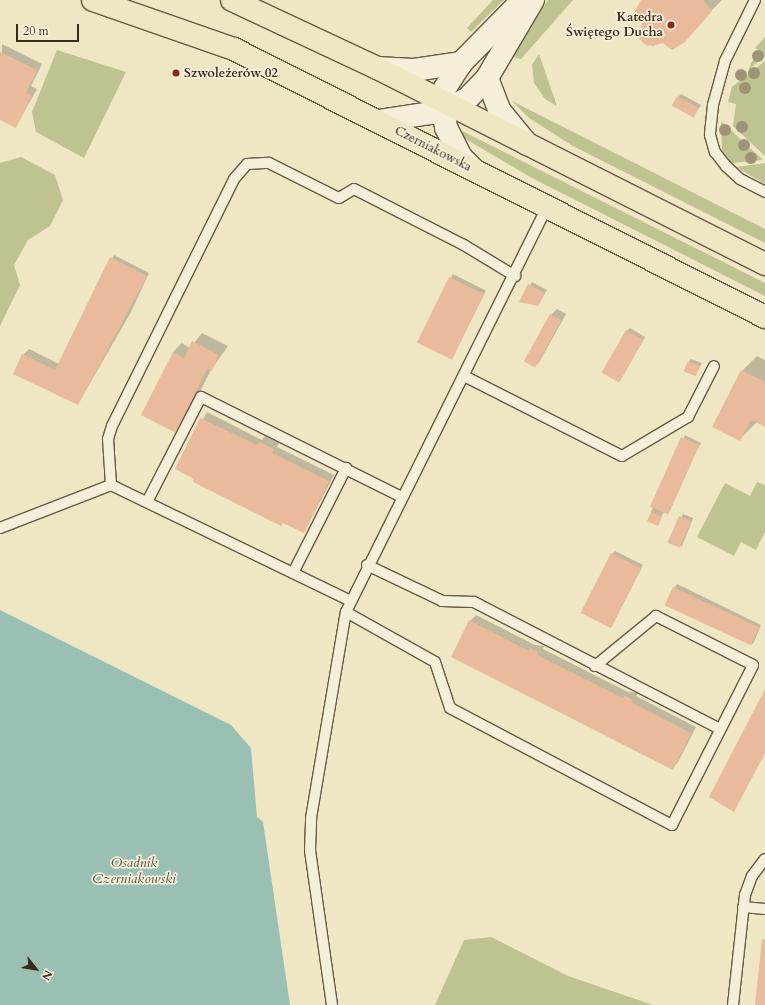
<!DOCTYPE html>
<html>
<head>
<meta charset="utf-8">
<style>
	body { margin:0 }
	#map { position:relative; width:765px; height:1005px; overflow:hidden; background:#efe6c4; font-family:Cardo,serif }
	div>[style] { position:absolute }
	.green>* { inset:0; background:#bec391 }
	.water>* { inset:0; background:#9ac0b4 }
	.shadow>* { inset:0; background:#0003; transform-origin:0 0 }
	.building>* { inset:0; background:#e9ba9c; transform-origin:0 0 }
	.roads { filter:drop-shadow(1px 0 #685a46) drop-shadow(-1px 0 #685a46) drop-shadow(0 1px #685a46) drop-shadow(0 -1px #685a46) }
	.service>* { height:10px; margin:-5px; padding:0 5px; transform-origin:5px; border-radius:5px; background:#f5efd9 }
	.tertiary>* { height:22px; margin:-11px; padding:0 11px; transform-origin:11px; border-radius:11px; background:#f5efd9 }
	.primary>* { height:22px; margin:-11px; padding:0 11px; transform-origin:11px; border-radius:11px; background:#efe6c4 }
	.trees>* { width:12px; height:12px; margin:-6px; border-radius:50%; background:#9e9478 }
	.dots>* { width:11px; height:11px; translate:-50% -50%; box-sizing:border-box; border:2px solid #f5efd9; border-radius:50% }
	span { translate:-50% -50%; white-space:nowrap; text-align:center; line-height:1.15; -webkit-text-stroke:3.5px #f5efd9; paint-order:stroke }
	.poi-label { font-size:13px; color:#3b2b1c; font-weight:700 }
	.right { translate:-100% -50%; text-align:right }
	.left { translate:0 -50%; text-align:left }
	.street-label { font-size:13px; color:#3b2b1c }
	.water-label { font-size:14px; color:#535042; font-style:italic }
	.north { position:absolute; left:16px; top:949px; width:40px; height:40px; -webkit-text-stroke:3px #f5efd9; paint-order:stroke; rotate:120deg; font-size:11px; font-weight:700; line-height:16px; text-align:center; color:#3b2b1c }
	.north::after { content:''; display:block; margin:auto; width:14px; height:18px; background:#3b2b1c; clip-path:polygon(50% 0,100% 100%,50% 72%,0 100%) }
	.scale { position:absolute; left:16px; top:24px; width:63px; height:18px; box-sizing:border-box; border:2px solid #3b2b1c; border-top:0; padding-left:5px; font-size:12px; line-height:14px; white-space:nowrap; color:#3b2b1c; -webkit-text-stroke:3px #f5efd9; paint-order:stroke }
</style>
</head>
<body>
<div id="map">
	<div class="green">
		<div style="clip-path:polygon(493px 0,504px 0,471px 32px,467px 28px)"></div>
		<div style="clip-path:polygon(548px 0,573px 0,521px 59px,510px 56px)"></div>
		<div style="clip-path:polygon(765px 37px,765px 56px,748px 70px,758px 50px,755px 48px)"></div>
		<div style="clip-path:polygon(57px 50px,126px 72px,84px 158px,36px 132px,32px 112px)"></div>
		<div style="clip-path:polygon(539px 54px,557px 106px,545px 99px,534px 83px,532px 65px)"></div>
		<div style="clip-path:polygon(765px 61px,765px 156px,733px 126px,736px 104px,728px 102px,732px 87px)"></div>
		<div style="clip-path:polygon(512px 101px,765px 229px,765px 243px,573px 146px,529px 118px)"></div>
		<div style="clip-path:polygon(721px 121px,763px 160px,732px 163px,722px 150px)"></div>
		<div style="clip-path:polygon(458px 129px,765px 283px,765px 296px,532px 178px,457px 134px)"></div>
		<div style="clip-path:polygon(21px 157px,55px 175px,63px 200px,50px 226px,28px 240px,14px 265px,20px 285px,0 326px,0 163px)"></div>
		<div style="clip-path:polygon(765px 163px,765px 184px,736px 167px)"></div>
		<div style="clip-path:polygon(757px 482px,765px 485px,765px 532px,756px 550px,741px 542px,734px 556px,697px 537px,725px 483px,750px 496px)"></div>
		<div style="clip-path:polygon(491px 937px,568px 976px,653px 1005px,435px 1005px,464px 940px)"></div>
	</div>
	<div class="water">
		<div style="clip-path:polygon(0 610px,231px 725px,251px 748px,257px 817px,263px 822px,290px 1005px,0 1005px)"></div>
	</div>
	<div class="shadow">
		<div style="clip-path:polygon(644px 0,722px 0,672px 49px,664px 42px,653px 46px,643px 43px,639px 33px,643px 23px,635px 11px)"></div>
		<div style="clip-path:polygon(2px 44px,42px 64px,31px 86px,37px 89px,16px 126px,0 118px)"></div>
		<div style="clip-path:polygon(681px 94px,701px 105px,693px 117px,678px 97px)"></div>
		<div style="clip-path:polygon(114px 255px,149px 273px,131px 312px,78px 404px,23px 355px,29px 349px,59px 364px)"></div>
		<div style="left:453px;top:274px;width:37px;height:76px;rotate:27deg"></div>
		<div style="clip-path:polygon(532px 282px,547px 290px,538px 305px,520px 301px)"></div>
		<div style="clip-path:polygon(557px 309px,566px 314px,537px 366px,551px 315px)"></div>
		<div style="clip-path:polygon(630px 328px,645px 337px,620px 381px,627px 331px)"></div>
		<div style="clip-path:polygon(202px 333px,228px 346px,211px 370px,184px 423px,176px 432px,173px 352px,182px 343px,190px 348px)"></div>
		<div style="clip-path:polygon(757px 356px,765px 360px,765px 426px,757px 422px,739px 440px,741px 372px)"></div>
		<div style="clip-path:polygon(691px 359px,702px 363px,695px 375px,689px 361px)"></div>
		<div style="clip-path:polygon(207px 412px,262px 440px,265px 436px,279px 443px,277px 447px,334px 475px,304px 532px,176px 468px)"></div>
		<div style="clip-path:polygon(685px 435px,701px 443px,657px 525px,651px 512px)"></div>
		<div style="left:683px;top:514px;width:11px;height:31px;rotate:22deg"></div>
		<div style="clip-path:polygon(615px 551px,643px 565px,611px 627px,612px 554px)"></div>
		<div style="clip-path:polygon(677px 584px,761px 625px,754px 642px,751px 645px,666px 604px)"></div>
		<div style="clip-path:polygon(476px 615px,535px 645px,544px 646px,543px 649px,628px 692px,638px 693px,636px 696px,696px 727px,678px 762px,673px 768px,470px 621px)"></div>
	</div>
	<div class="building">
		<div style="clip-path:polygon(641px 0,703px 0,712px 11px,685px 42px,672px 50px,663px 43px,647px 46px,639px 39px,642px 23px,633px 15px)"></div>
		<div style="clip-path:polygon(0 52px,37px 70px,26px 93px,32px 96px,16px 128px,0 120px)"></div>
		<div style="left:677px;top:96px;width:25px;height:11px;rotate:29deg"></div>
		<div style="clip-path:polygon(110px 257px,147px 276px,78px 405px,13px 374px,22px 354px,55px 370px)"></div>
		<div style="left:449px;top:277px;width:39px;height:73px;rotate:26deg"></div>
		<div style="clip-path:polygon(528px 284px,545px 293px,538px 306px,519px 302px)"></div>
		<div style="left:550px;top:314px;width:13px;height:54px;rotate:29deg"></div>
		<div style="left:626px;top:330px;width:20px;height:49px;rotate:30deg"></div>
		<div style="clip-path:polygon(192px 341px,219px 355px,212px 371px,207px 369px,176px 433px,141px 415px,173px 352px,184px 358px)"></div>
		<div style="left:688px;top:361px;width:13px;height:11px;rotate:23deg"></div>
		<div style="clip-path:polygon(741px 370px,765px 382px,765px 427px,751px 420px,740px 441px,712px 427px)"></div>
		<div style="clip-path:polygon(200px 418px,257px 445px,259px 442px,274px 449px,272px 453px,329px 481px,304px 533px,283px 523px,281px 526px,193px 482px,194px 479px,175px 469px)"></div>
		<div style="left:681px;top:437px;width:20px;height:76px;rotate:24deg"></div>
		<div style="left:651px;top:512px;width:12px;height:10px;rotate:24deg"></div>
		<div style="left:679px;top:516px;width:13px;height:29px;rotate:23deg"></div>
		<div style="left:611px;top:553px;width:34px;height:67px;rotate:27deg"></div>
		<div style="left:673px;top:587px;width:95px;height:20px;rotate:25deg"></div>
		<div style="clip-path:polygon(469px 620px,529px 651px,530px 648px,539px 652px,537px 655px,623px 698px,624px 695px,633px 700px,631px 702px,691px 733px,673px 770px,451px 657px)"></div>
		<div style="clip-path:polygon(765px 689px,765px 753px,734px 812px,709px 797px)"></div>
		<div style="clip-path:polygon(762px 939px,765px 940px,765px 1005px,755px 1005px)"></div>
	</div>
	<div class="roads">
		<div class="service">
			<div style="left:755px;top:0;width:68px;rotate:116.2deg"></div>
			<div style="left:725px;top:61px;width:46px;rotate:105.3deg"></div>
			<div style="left:713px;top:105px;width:30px;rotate:96deg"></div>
			<div style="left:710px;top:135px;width:18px;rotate:74deg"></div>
			<div style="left:715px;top:152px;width:18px;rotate:52deg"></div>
			<div style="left:726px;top:166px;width:19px;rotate:43deg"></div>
			<div style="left:740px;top:179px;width:28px;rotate:27deg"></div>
			<div style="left:547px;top:207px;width:452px;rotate:116.4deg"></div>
			<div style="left:346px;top:612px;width:102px;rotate:29.3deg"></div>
			<div style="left:435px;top:662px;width:48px;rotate:71.9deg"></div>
			<div style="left:450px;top:708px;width:251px;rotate:27.8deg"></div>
			<div style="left:672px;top:825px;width:179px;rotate:-63.1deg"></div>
			<div style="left:753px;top:665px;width:109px;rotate:-153.2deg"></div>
			<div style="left:656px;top:616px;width:79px;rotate:140.7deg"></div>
			<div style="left:464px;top:376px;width:177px;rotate:26.9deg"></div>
			<div style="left:622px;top:456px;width:77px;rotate:-30.6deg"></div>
			<div style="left:688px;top:417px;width:57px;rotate:-63deg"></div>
			<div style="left:111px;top:485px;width:46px;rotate:-93.7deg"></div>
			<div style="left:108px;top:439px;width:14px;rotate:-73deg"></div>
			<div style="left:112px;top:426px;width:275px;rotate:-63.7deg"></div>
			<div style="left:234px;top:179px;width:20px;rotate:-49deg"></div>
			<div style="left:247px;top:164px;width:22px;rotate:-3deg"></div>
			<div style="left:269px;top:163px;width:78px;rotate:26.6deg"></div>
			<div style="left:339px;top:198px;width:17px;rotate:-31deg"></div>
			<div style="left:354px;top:189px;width:123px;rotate:27deg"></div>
			<div style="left:464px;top:245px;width:60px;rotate:31.3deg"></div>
			<div style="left:147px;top:502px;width:118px;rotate:-62.8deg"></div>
			<div style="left:201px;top:397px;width:225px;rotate:26.5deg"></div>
			<div style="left:0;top:528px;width:119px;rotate:-21.2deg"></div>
			<div style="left:111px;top:485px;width:264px;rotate:25.8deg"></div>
			<div style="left:367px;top:565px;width:83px;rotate:25.6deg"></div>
			<div style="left:442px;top:601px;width:32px;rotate:2deg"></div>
			<div style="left:474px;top:602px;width:277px;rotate:27.3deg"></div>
			<div style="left:293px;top:573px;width:118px;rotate:-63.2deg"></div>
			<div style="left:743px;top:907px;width:22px;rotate:5deg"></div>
			<div style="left:332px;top:1005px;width:156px;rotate:-98.1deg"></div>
			<div style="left:310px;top:851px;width:33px;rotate:-88deg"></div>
			<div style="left:311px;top:818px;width:209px;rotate:-80.4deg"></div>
			<div style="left:733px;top:1005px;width:111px;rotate:-83.8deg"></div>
			<div style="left:745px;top:895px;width:20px;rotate:-70deg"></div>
			<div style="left:752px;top:876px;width:21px;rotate:-53deg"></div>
		</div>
		<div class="tertiary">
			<div style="left:377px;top:68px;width:37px;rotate:3deg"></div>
			<div style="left:414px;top:70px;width:48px;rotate:-8.5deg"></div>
			<div style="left:487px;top:78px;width:34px;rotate:69deg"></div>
			<div style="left:499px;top:110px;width:44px;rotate:50.5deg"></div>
			<div style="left:378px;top:121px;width:66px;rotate:-8.7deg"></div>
			<div style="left:443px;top:111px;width:27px;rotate:-27deg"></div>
			<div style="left:467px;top:99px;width:29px;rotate:-46deg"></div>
			<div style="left:487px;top:78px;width:91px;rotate:-59.5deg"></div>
			<div style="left:474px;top:170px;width:18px;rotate:-135deg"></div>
			<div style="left:461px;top:157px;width:33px;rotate:-117deg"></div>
			<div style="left:446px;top:128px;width:27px;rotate:-98deg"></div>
			<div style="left:442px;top:101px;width:13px;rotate:-77deg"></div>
			<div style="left:445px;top:88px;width:30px;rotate:-57deg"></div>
			<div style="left:461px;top:63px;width:88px;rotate:-45.5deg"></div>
		</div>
		<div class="primary">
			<div style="left:93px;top:0;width:149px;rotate:19.2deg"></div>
			<div style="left:234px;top:49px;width:595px;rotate:26.78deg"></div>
			<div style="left:232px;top:0;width:160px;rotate:25.1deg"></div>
			<div style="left:377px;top:68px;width:435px;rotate:26.8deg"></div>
		</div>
	</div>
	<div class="trees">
		<div style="left:758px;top:56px"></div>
		<div style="left:754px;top:73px"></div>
		<div style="left:741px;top:75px"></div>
		<div style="left:745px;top:88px"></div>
		<div style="left:742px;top:127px"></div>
		<div style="left:725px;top:130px"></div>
		<div style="left:744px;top:145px"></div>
		<div style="left:751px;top:158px"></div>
	</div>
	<div class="dots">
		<div style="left:671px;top:25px;background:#8f2418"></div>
		<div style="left:176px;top:73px;background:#8f2418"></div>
	</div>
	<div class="poi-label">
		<span class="right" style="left:663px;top:25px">Katedra<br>Świętego Ducha</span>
		<span class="left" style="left:184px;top:73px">Szwoleżerów 02</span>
	</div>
	<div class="street-label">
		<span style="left:433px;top:149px;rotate:27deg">Czerniakowska</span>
	</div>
	<div class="water-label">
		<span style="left:134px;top:871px">Osadnik<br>Czerniakowski</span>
	</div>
	<div class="north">N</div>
	<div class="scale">20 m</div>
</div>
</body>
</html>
